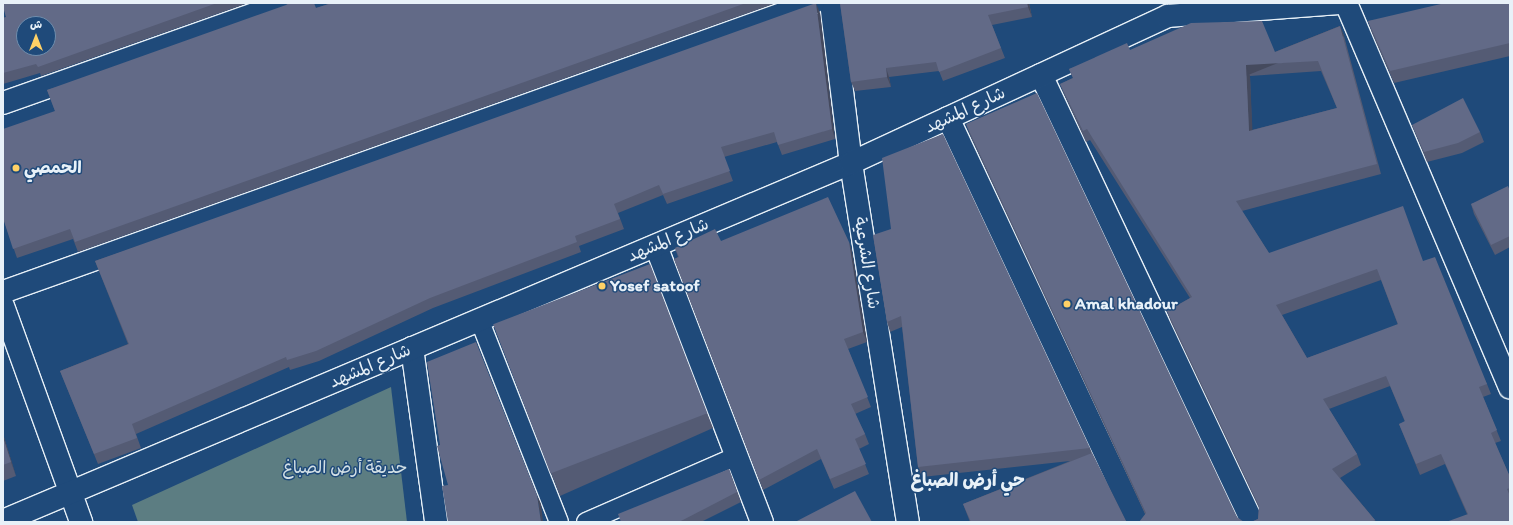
<!DOCTYPE html>
<html>
<head>
<meta charset="utf-8">
<style>
	body { margin:0 }
	#map { position:relative; width:1513px; height:525px; overflow:hidden; background:#1f4a7a; font-family:Itim,"Playpen Sans Arabic",sans-serif }
	div>[style] { position:absolute }
	.green>* { inset:0; background:#5c7d82 }
	.roads { filter:drop-shadow(1px 0 #e8f1f8) drop-shadow(-1px 0 #e8f1f8) drop-shadow(0 1px #e8f1f8) drop-shadow(0 -1px #e8f1f8) }
	.lane>* { height:18px; margin:-9px; padding:0 9px; transform-origin:9px; border-radius:9px; background:#1f4a7a }
	.street>* { height:22px; margin:-11px; padding:0 11px; transform-origin:11px; border-radius:11px; background:#1f4a7a }
	.wall>* { inset:0; background:#545b74 }
	.shaded-wall>* { inset:0; background:#454a5e; transform-origin:0 0 }
	.building>* { inset:0; background:#626a87; transform-origin:0 0 }
	.dots>* { width:11px; height:11px; translate:-50% -50%; box-sizing:border-box; border:2px solid #1f4a7a; border-radius:50% }
	span { translate:-50% -50%; white-space:nowrap; text-align:center; line-height:1.15; -webkit-text-stroke:3px #1f4a7a; paint-order:stroke }
	.street-label { font-size:17px; color:#e8f1f8 }
	.poi-label { font-size:17px; color:#e8f1f8; font-weight:700 }
	.left { translate:0 -50%; text-align:left }
	.park-label { font-size:17px; color:#d3e0e6 }
	.neighbourhood-label { font-size:18px; color:#e8f1f8; font-weight:700 }
	.frame { position:absolute; inset:0; border:4px solid #e8f1f8; pointer-events:none }
	.north { position:absolute; left:16px; top:16px; width:40px; height:40px; box-sizing:border-box; background:#1f4a7a; border:1px solid #6f8dac; border-radius:50%; rotate:0deg; font-size:11px; font-weight:700; line-height:16px; text-align:center; color:#e8f1f8 }
	.north::after { content:''; display:block; margin:auto; width:14px; height:18px; background:#ffd166; clip-path:polygon(50% 0,100% 100%,50% 72%,0 100%) }
</style>
</head>
<body>
<div id="map">
	<div class="green">
		<div style="clip-path:polygon(391px 387px,407px 522px,138px 522px,132px 505px)"></div>
	</div>
	<div class="roads">
		<div class="lane">
			<div style="left:479px;top:319px;width:218px;rotate:68.5deg"></div>
			<div style="left:586px;top:522px;width:163px;rotate:-23.6deg"></div>
		</div>
		<div class="street">
			<div style="left:831px;top:3px;width:161px;rotate:82.9deg"></div>
			<div style="left:851px;top:163px;width:363px;rotate:81deg"></div>
			<div style="left:1346px;top:3px;width:418px;rotate:66.9deg"></div>
			<div style="left:1041px;top:75px;width:494px;rotate:64.7deg"></div>
			<div style="left:3px;top:103px;width:299px;rotate:-19.5deg"></div>
			<div style="left:948px;top:118px;width:446px;rotate:64.9deg"></div>
			<div style="left:656px;top:246px;width:296px;rotate:69deg"></div>
			<div style="left:3px;top:292px;width:860px;rotate:-19.64deg"></div>
			<div style="left:3px;top:306px;width:230px;rotate:70.1deg"></div>
			<div style="left:412px;top:348px;width:176px;rotate:82.1deg"></div>
			<div style="left:3px;top:521px;width:920px;rotate:-22.89deg"></div>
			<div style="left:851px;top:163px;width:349px;rotate:-24.9deg"></div>
			<div style="left:1168px;top:16px;width:174px;rotate:-4.3deg"></div>
		</div>
	</div>
	<div class="wall">
		<div style="clip-path:polygon(3px 3px,248px 3px,41px 76px,40px 73px,3px 84px,3px 18px,6px 17px)"></div>
		<div style="clip-path:polygon(332px 3px,776px 3px,78px 252px,73px 239px,17px 258px,3px 218px,55px 111px,47px 90px,316px 8px)"></div>
		<div style="clip-path:polygon(840px 3px,1029px 3px,1032px 17px,992px 25px,1005px 58px,943px 81px,939px 71px,889px 77px,891px 87px,855px 91px,851px 82px)"></div>
		<div style="clip-path:polygon(1510px 3px,1510px 56px,1394px 83px,1372px 33px,1368px 21px)"></div>
		<div style="clip-path:polygon(820px 13px,835px 139px,782px 155px,777px 142px,724px 157px,733px 181px,667px 204px,663px 195px,618px 213px,624px 229px,579px 246px,581px 252px,433px 308px,319px 361px,290px 370px,289px 367px,136px 434px,141px 448px,98px 464px,60px 371px,128px 344px,95px 261px)"></div>
		<div style="clip-path:polygon(evenodd,1340px 26px,1344px 36px,1381px 174px,1242px 211px,1269px 253px,1423px 261px,1487px 384px,1491px 394px,1483px 397px,1501px 441px,1495px 443px,1510px 477px,1510px 522px,1467px 514px,1445px 464px,1420px 475px,1399px 424px,1405px 422px,1390px 386px,1329px 409px,1357px 454px,1361px 465px,1340px 478px,1375px 520px,1376px 522px,1251px 522px,1258px 519px,1259px 508px,1171px 322px,1167px 311px,1190px 298px,1090px 140px,1086px 142px,1064px 94px,1060px 84px,1073px 78px,1069px 69px,1130px 50px,1275px 52px,1340px 26px,1321px 71px,1337px 108px,1252px 130px,1250px 76px,1321px 71px,1340px 26px,1381px 280px,1398px 325px,1307px 358px,1282px 315px,1381px 280px)"></div>
		<div style="clip-path:polygon(966px 124px,1237px 517px,1145px 514px,970px 135px)"></div>
		<div style="clip-path:polygon(1412px 125px,1480px 132px,1484px 142px,1462px 153px,1427px 162px)"></div>
		<div style="clip-path:polygon(1510px 191px,1510px 247px,1495px 255px,1474px 214px,1471px 204px)"></div>
		<div style="clip-path:polygon(873px 235px,1090px 448px,1092px 453px,1126px 521px,1131px 522px,970px 522px,963px 504px,1070px 461px,922px 477px,918px 467px,902px 327px,890px 332px,887px 322px)"></div>
		<div style="clip-path:polygon(721px 241px,849px 242px,852px 252px,867px 342px,848px 349px,871px 407px,855px 414px,865px 434px,869px 444px,859px 449px,869px 474px,834px 489px,821px 459px,763px 490px,674px 259px,678px 257px,675px 248px)"></div>
		<div style="clip-path:polygon(496px 331px,707px 413px,713px 428px,560px 496px)"></div>
		<div style="clip-path:polygon(3px 434px,16px 476px,3px 481px)"></div>
		<div style="clip-path:polygon(729px 469px,741px 502px,701px 522px,620px 522px)"></div>
	</div>
	<div class="shaded-wall">
		<div style="clip-path:polygon(816px 3px,820px 13px,835px 139px,832px 129px)"></div>
		<div style="clip-path:polygon(1027px 3px,1029px 3px,1032px 17px,1028px 7px)"></div>
		<div style="left:1340px;top:26px;width:11px;height:143px;rotate:68deg"></div>
		<div style="clip-path:polygon(1246px 65px,1250px 76px,1253px 142px,1249px 131px)"></div>
		<div style="clip-path:polygon(886px 68px,889px 77px,891px 87px,887px 77px)"></div>
		<div style="clip-path:polygon(849px 242px,852px 252px,867px 342px,863px 332px)"></div>
		<div style="clip-path:polygon(3px 434px,16px 476px,11px 462px,3px 437px)"></div>
		<div style="clip-path:polygon(537px 495px,541px 504px,543px 522px,541px 522px)"></div>
	</div>
	<div class="building">
		<div style="clip-path:polygon(evenodd,3px 3px,217px 3px,38px 67px,36px 64px,3px 73px,3px 18px,6px 17px,3px 7px,3px 3px,24px 24px,48px 24px,48px 48px,24px 48px,24px 24px)"></div>
		<div style="clip-path:polygon(289px 3px,314px 3px,316px 8px,332px 3px,746px 3px,75px 242px,70px 229px,13px 249px,3px 218px,3px 129px,55px 111px,47px 90px,286px 5px)"></div>
		<div style="clip-path:polygon(816px 3px,832px 129px,778px 145px,774px 132px,721px 147px,730px 171px,663px 194px,659px 185px,614px 204px,620px 219px,575px 236px,577px 242px,430px 298px,316px 351px,287px 360px,286px 357px,132px 424px,137px 438px,94px 454px,60px 371px,129px 344px,95px 261px)"></div>
		<div style="clip-path:polygon(840px 3px,1027px 3px,1028px 7px,988px 15px,1001px 48px,939px 72px,936px 62px,886px 68px,887px 77px,851px 82px)"></div>
		<div style="clip-path:polygon(1445px 3px,1510px 3px,1510px 43px,1390px 71px,1368px 21px)"></div>
		<div style="clip-path:polygon(evenodd,1262px 21px,1275px 52px,1340px 26px,1377px 164px,1236px 201px,1269px 253px,1403px 206px,1423px 261px,1435px 257px,1487px 384px,1479px 387px,1497px 430px,1491px 433px,1510px 477px,1510px 488px,1507px 489px,1510px 496px,1510px 522px,1446px 522px,1468px 514px,1441px 454px,1416px 464px,1399px 424px,1405px 421px,1386px 376px,1323px 399px,1357px 454px,1332px 469px,1375px 520px,1372px 522px,1251px 522px,1258px 519px,1259px 506px,1167px 311px,1192px 297px,1087px 129px,1083px 131px,1060px 84px,1073px 78px,1069px 69px,1127px 43px,1130px 50px,1191px 23px,1262px 21px,1318px 61px,1337px 108px,1249px 131px,1246px 65px,1318px 61px,1262px 21px,1377px 269px,1398px 324px,1307px 358px,1276px 305px,1377px 269px)"></div>
		<div style="clip-path:polygon(1037px 93px,1237px 517px,1244px 522px,1139px 522px,1146px 513px,966px 124px)"></div>
		<div style="clip-path:polygon(1463px 98px,1480px 132px,1458px 143px,1424px 152px,1412px 125px)"></div>
		<div style="clip-path:polygon(943px 134px,1090px 448px,918px 467px,901px 316px,887px 322px,873px 235px,891px 229px,882px 158px)"></div>
		<div style="clip-path:polygon(1508px 186px,1510px 191px,1510px 236px,1491px 245px,1471px 204px)"></div>
		<div style="clip-path:polygon(828px 197px,849px 242px,863px 332px,844px 339px,868px 397px,851px 404px,865px 434px,855px 439px,866px 464px,830px 479px,817px 449px,759px 480px,674px 259px,679px 257px,675px 248px,715px 229px,721px 241px)"></div>
		<div style="left:650px;top:264px;width:160px;height:168px;rotate:69deg"></div>
		<div style="clip-path:polygon(476px 342px,537px 495px,541px 522px,455px 522px,455px 521px,448px 522px,442px 486px,448px 485px,437px 446px,440px 445px,427px 362px)"></div>
		<div style="clip-path:polygon(3px 437px,11px 462px,3px 465px)"></div>
		<div style="clip-path:polygon(1092px 453px,1126px 521px,1131px 522px,971px 522px,963px 504px)"></div>
		<div style="clip-path:polygon(729px 469px,737px 492px,679px 522px,621px 522px,618px 514px)"></div>
		<div style="clip-path:polygon(855px 491px,872px 522px,795px 522px)"></div>
	</div>
	<div class="dots">
		<div style="left:16px;top:168px;background:#ffd166"></div>
		<div style="left:602px;top:286px;background:#ffd166"></div>
		<div style="left:1067px;top:304px;background:#ffd166"></div>
	</div>
	<div class="street-label">
		<span style="left:965px;top:110px;rotate:-25deg">شارع المشهد</span>
		<span style="left:668px;top:240px;rotate:-23deg">شارع المشهد</span>
		<span style="left:867px;top:263px;rotate:81deg">شارع الشرعية</span>
		<span style="left:370px;top:366px;rotate:-23deg">شارع المشهد</span>
	</div>
	<div class="poi-label">
		<span class="left" style="left:24px;top:168px">الحمصي</span>
		<span class="left" style="left:610px;top:286px">Yosef satoof</span>
		<span class="left" style="left:1075px;top:304px">Amal khadour</span>
	</div>
	<div class="park-label">
		<span style="left:345px;top:468px">حديقة أرض الصباغ</span>
	</div>
	<div class="neighbourhood-label">
		<span style="left:968px;top:480px">حي أرض الصباغ</span>
	</div>
	<div class="frame"></div>
	<div class="north">ش</div>
</div>
</body>
</html>
